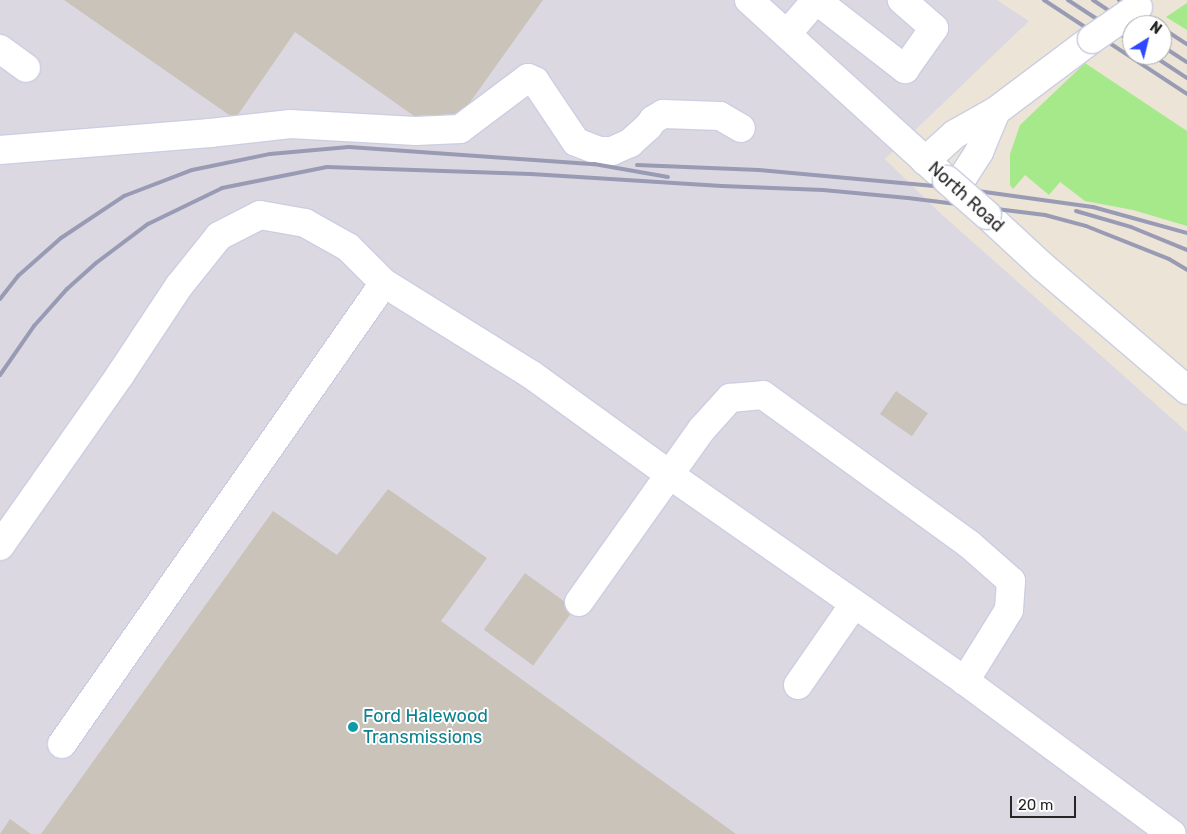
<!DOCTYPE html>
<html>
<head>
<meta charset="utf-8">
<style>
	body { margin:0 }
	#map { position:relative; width:1187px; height:834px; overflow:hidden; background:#ece4d6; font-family:Rubik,sans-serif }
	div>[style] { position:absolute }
	.industrial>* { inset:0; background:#dcd8e2 }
	.green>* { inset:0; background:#a5e98b }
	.building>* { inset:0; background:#c9c3b9; transform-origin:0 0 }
	.roads { filter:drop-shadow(1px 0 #cbcee2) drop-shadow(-1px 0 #cbcee2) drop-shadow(0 1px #cbcee2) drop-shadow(0 -1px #cbcee2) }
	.minor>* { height:28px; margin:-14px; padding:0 14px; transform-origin:14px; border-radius:14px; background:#fff }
	.rail>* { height:4px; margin:-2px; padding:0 2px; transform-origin:2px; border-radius:2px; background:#999bb4 }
	.bridges { filter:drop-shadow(1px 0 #cbcee2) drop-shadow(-1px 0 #cbcee2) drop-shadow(0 1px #cbcee2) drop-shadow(0 -1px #cbcee2) }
	.minor-bridge>* { height:28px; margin:-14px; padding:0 14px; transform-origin:14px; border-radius:14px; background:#fff }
	.dots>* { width:14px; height:14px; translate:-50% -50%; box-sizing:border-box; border:2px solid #fff; border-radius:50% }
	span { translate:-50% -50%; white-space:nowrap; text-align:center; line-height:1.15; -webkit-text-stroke:4px #fff; paint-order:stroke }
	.street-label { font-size:18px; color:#272727 }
	.culture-label { font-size:18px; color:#0d838f }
	.left { translate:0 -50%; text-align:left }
	.north { position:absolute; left:1122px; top:15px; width:50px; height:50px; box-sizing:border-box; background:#fff; border:1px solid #a9a9a9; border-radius:50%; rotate:36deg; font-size:14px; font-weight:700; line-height:20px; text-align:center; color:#272727 }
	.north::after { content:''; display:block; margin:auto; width:18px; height:22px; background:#2f48ff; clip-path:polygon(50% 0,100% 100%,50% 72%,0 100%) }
	.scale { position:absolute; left:1010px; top:796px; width:66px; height:22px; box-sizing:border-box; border:2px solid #272727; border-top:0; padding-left:6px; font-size:15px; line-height:18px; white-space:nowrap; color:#272727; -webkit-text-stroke:4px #fff; paint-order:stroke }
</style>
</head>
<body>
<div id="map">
	<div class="industrial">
		<div style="clip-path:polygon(0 0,997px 0,1029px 21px,885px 159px,939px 212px,1187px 432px,1187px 834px,0 834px)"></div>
	</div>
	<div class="green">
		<div style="clip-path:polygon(1187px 3px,1187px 30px,1166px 17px)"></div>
		<div style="clip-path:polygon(1085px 63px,1187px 131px,1187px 226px,1133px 210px,1085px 201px,1060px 182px,1049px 195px,1025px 175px,1013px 189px,1010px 185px,1010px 154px,1020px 125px)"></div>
	</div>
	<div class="building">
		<div style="clip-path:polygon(64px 0,543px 0,456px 122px,424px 123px,295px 32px,235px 119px)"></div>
		<div style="left:896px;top:391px;width:39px;height:28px;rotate:35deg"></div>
		<div style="clip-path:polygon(388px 489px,487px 558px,441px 621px,736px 834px,41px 834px,273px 511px,337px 555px)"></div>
		<div style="left:525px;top:573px;width:61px;height:70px;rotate:36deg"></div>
		<div style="clip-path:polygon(10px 819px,31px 834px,0 834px)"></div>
	</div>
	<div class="roads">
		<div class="minor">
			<div style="left:749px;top:0;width:268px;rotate:42.3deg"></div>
			<div style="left:816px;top:0;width:113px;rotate:37.8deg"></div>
			<div style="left:905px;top:69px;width:50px;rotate:-54.7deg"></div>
			<div style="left:934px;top:28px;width:43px;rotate:-138.8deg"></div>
			<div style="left:787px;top:34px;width:45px;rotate:-49.5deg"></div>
			<div style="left:0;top:49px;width:32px;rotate:36deg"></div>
			<div style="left:0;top:150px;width:211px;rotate:-4.6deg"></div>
			<div style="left:210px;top:133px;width:81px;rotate:-6.4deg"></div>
			<div style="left:290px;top:124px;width:126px;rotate:3.2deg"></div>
			<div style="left:416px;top:131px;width:44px;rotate:-2.6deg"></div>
			<div style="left:460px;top:129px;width:85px;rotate:-36.9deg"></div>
			<div style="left:528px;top:78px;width:8px;rotate:23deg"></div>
			<div style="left:535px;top:81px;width:73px;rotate:56.1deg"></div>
			<div style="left:576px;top:142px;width:26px;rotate:21deg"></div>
			<div style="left:600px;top:151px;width:12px"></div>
			<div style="left:612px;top:151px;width:20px;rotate:-24deg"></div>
			<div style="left:630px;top:143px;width:24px;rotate:-42deg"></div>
			<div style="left:648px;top:127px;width:9px;rotate:-54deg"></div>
			<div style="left:653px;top:120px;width:12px;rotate:-31deg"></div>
			<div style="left:663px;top:114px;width:57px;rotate:2deg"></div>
			<div style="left:720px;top:116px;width:24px;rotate:30deg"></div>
			<div style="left:925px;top:161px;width:40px;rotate:-42deg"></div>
			<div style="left:955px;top:134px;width:47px;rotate:-29.3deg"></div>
			<div style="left:996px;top:111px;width:120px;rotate:-36.9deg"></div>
			<div style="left:956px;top:188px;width:43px;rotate:-57.4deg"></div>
			<div style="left:979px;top:152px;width:44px;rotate:-67.5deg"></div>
			<div style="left:987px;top:215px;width:75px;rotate:42.8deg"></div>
			<div style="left:1042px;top:266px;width:191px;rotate:40.5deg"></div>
			<div style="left:0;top:546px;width:209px;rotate:-54.9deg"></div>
			<div style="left:120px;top:375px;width:107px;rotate:-56.5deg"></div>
			<div style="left:179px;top:286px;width:64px;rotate:-51.3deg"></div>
			<div style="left:219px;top:236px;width:46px;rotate:-27.1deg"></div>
			<div style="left:260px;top:215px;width:46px;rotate:10.1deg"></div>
			<div style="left:305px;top:223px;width:49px;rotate:29.2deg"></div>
			<div style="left:348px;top:247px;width:51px;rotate:45deg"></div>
			<div style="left:384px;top:283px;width:174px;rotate:31.9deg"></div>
			<div style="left:532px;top:375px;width:170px;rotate:35.9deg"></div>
			<div style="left:670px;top:475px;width:360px;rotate:34.9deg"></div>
			<div style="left:965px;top:681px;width:257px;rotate:36.5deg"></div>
			<div style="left:579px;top:602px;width:212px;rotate:-54.6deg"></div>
			<div style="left:702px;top:429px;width:42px;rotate:-47.9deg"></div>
			<div style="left:730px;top:398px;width:33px;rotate:-5deg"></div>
			<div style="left:763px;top:395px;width:254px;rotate:35.9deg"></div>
			<div style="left:969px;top:544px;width:56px;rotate:41.4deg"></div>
			<div style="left:1011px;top:581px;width:29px;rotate:94deg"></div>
			<div style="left:1009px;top:610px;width:84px;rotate:121.8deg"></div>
			<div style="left:798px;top:685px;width:98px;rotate:-55.3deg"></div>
			<div style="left:62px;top:744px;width:562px;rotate:-55.07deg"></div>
		</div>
	</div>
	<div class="rail">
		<div style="left:1044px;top:0;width:171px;rotate:33.3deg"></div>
		<div style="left:1068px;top:0;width:77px;rotate:33.3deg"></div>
		<div style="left:1093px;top:0;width:47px;rotate:33.7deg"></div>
		<div style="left:1119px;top:0;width:45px;rotate:33.3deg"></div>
		<div style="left:1162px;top:28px;width:30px;rotate:33deg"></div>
		<div style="left:1162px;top:46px;width:30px;rotate:33deg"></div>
		<div style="left:1152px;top:55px;width:42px;rotate:33.3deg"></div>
		<div style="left:637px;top:165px;width:122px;rotate:2.3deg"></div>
		<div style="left:759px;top:170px;width:198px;rotate:5.2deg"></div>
		<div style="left:956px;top:188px;width:138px;rotate:7.9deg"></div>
		<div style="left:1093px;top:207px;width:98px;rotate:15.5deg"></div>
		<div style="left:1076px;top:211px;width:57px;rotate:16.2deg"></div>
		<div style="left:1131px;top:227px;width:61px;rotate:22.3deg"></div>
		<div style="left:0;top:299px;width:29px;rotate:-52deg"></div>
		<div style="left:18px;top:276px;width:57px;rotate:-41.5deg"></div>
		<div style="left:61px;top:238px;width:76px;rotate:-33.7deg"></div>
		<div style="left:124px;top:196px;width:73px;rotate:-20.9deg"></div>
		<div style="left:192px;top:170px;width:80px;rotate:-11.6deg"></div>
		<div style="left:270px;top:154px;width:79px;rotate:-5.1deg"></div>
		<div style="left:349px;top:147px;width:246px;rotate:4deg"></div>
		<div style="left:594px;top:164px;width:75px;rotate:10deg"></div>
		<div style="left:0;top:375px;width:60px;rotate:-55.2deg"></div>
		<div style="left:34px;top:326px;width:50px;rotate:-48.3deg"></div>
		<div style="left:67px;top:289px;width:39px;rotate:-42deg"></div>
		<div style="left:96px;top:263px;width:65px;rotate:-36.9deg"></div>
		<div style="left:148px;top:224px;width:82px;rotate:-25.9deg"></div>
		<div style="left:222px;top:188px;width:107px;rotate:-11.3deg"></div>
		<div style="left:327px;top:167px;width:204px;rotate:2deg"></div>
		<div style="left:531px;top:174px;width:191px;rotate:3.6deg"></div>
		<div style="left:722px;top:186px;width:101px;rotate:2.3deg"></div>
		<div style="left:823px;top:190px;width:85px;rotate:5.4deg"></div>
		<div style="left:908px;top:198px;width:138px;rotate:7.1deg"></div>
		<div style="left:1045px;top:215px;width:42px;rotate:15deg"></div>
		<div style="left:1086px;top:226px;width:89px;rotate:21.7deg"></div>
		<div style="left:1169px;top:259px;width:21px;rotate:31deg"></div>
	</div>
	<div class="bridges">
		<div class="minor-bridge">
			<div style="left:1092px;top:39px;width:56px;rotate:-34.8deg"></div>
			<div style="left:947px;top:180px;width:53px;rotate:41.2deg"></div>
		</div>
	</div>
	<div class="dots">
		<div style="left:353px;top:727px;background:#0f9aa8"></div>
	</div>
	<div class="street-label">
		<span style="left:966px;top:197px;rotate:42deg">North Road</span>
	</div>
	<div class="culture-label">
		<span class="left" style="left:363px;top:727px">Ford Halewood<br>Transmissions</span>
	</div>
	<div class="north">N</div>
	<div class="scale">20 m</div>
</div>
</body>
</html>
